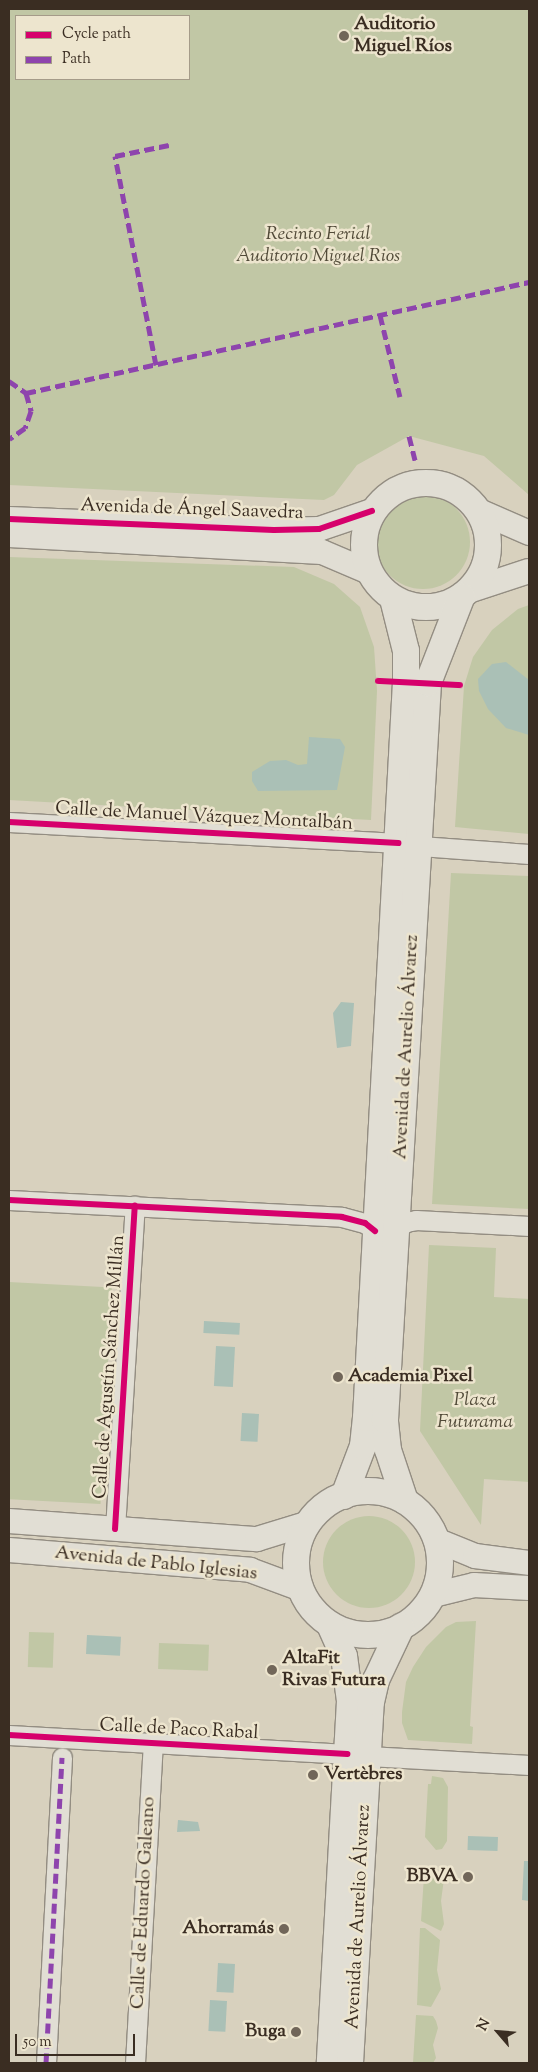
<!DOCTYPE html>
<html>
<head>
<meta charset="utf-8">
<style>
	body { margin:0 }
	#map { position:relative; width:538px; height:2072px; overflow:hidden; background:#d8d1be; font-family:"Sorts Mill Goudy",serif }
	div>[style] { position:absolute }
	.green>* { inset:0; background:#c1c7a5; transform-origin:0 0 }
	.round { border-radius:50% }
	.water>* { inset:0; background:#aac0b6; transform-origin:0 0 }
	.roads { filter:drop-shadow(1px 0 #938d82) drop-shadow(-1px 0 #938d82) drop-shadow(0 1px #938d82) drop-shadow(0 -1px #938d82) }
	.minor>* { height:19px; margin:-9.5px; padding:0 9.5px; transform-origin:9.5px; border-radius:9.5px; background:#e1ded4 }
	.tertiary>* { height:24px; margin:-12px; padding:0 12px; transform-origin:12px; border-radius:12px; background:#e1ded4 }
	.secondary>* { height:26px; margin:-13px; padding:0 13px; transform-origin:13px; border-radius:13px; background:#e1ded4 }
	.secondary>.ring { margin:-13px; padding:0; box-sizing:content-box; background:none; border:26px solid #e1ded4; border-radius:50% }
	.quiet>* { height:5px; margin-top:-2.5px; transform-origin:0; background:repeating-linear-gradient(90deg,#8e44ad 0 10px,transparent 0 15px) }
	.cycleway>* { height:6px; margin:-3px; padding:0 3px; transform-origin:3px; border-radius:3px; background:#d6006c }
	.dots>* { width:14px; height:14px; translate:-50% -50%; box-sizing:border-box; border:2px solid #ede5ce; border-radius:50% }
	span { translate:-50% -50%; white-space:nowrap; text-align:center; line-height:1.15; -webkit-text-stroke:5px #ede5ce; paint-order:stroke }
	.poi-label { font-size:19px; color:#3a2d22; font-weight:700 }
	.left { translate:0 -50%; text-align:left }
	.right { translate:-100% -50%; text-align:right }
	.park-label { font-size:19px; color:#514a38; font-style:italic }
	.street-label { font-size:19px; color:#3a2d22 }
	.frame { position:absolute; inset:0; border:10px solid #3a2d22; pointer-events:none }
	.legend { position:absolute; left:15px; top:15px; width:175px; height:65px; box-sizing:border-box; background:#ede5ce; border:1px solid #a59b89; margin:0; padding:6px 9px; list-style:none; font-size:15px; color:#3a2d22 }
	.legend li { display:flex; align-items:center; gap:10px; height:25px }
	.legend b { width:25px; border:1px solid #a59b89 }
	.north { position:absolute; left:473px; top:2007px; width:50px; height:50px; -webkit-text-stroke:4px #ede5ce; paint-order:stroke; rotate:297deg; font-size:14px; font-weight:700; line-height:20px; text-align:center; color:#3a2d22 }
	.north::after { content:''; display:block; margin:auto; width:18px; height:22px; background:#3a2d22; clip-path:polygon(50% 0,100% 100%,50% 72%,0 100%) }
	.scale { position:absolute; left:15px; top:2034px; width:120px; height:22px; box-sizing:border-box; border:2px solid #3a2d22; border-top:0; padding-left:6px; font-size:15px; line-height:18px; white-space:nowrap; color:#3a2d22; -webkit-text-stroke:4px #ede5ce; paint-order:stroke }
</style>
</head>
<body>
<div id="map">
	<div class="green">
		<div style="clip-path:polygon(evenodd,9px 9px,529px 9px,529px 495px,484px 456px,409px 436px,357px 465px,334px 495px,324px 500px,9px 485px,9px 9px,16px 16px,189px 16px,189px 79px,16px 79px,16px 16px)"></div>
		<div class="round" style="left:376px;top:495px;width:94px;height:94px"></div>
		<div style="clip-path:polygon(9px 557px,294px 567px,334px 584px,360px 607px,374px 647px,377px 691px,371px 820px,9px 800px)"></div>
		<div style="clip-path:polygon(529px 605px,529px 834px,455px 827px,464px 686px,473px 657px,492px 630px,518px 609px)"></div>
		<div style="clip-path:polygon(451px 873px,529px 876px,529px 1209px,432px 1204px)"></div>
		<div style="clip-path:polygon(429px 1245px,496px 1248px,494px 1297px,529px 1299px,529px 1482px,484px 1479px,481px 1525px,420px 1431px)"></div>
		<div style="left:9px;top:1282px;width:103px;height:217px;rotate:3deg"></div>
		<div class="round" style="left:323px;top:1516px;width:92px;height:92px"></div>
		<div style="clip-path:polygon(476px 1621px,470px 1726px,473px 1727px,472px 1744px,408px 1740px,402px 1723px,402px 1712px,406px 1682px,413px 1667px,426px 1647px,446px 1627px,456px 1622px)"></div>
		<div style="left:29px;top:1632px;width:25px;height:35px;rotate:2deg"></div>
		<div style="left:159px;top:1643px;width:50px;height:26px;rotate:2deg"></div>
		<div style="clip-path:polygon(432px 1776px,443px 1778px,448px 1787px,447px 1841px,442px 1849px,436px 1850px,425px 1837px,428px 1784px,431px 1784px)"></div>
		<div style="clip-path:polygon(433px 1870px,444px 1879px,441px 1901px,444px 1924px,441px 1931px,421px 1921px,424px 1876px)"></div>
		<div style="clip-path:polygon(420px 1928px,425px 1928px,440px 1940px,437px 1970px,441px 1989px,431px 2007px,417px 2005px)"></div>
		<div style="clip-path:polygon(416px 2015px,433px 2016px,436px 2021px,438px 2028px,433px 2045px,436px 2058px,433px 2063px,413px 2063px)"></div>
	</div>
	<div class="water">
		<div style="clip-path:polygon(506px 662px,529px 680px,529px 735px,506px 728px,488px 709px,479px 691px,478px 679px,492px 664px)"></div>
		<div style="clip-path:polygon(309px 737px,340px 739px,345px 747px,337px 790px,258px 791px,252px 781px,252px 772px,270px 761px,286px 760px,298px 765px,307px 764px)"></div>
		<div style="clip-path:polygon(341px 1002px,354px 1003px,351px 1046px,337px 1048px,333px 1013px)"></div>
		<div style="left:204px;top:1321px;width:36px;height:12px;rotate:3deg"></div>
		<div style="left:216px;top:1346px;width:19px;height:40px;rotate:3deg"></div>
		<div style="left:242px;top:1413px;width:17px;height:28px;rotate:3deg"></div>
		<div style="left:87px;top:1635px;width:34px;height:19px;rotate:3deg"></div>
		<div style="clip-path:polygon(178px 1820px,198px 1822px,200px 1831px,177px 1832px)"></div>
		<div style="left:468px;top:1836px;width:30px;height:14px;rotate:2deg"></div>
		<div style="clip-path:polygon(524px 1861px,529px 1861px,529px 1901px,522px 1900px)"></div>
		<div style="left:218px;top:1963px;width:17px;height:29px;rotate:3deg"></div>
		<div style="left:210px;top:2000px;width:17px;height:31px;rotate:3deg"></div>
	</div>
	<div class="roads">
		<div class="minor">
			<div style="left:9px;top:822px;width:390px;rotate:3.1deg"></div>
			<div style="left:420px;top:846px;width:109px;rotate:4.2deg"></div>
			<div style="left:9px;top:1200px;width:333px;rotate:2.9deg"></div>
			<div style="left:342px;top:1217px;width:24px;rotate:15deg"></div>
			<div style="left:365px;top:1223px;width:13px;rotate:39deg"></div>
			<div style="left:396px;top:1229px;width:12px;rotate:-35deg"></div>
			<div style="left:406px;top:1222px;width:10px;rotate:-11deg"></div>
			<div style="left:416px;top:1220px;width:113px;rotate:3deg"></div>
			<div style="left:115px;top:1529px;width:324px;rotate:-86.5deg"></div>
			<div style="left:9px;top:1735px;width:339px;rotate:3.2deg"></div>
			<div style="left:368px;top:1756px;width:161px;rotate:3.2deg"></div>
			<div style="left:46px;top:2063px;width:306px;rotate:-87deg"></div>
			<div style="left:135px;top:2063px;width:320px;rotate:-86.8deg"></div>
		</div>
		<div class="tertiary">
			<div style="left:479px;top:511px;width:55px;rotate:23.7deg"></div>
			<div style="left:9px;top:519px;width:265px;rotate:2.4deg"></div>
			<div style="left:274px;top:530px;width:45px;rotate:-1.3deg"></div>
			<div style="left:319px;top:529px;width:56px;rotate:-18.8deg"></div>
			<div style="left:9px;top:535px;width:313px;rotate:3.1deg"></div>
			<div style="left:322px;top:552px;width:51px;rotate:23.1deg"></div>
			<div style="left:468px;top:591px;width:64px;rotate:-18.2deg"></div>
			<div style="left:9px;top:1521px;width:249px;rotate:4.2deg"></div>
			<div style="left:257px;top:1539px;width:54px;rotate:-17.1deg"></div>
			<div style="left:436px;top:1540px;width:42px;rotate:22.3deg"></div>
			<div style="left:475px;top:1556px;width:54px;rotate:7.4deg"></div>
			<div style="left:9px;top:1550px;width:242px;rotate:4.7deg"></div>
			<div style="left:250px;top:1570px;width:54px;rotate:20.4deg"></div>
			<div style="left:433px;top:1595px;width:42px;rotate:-13.7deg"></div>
			<div style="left:474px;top:1585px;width:55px;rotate:3.1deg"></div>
		</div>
		<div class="secondary">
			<div class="ring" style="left:364px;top:483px;width:98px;height:98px"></div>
			<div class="ring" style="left:296px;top:1491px;width:118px;height:118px"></div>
			<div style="left:344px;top:1496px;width:53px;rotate:-69.2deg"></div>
			<div style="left:363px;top:1446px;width:28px;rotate:-84deg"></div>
			<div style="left:366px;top:1418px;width:737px;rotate:-86.89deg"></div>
			<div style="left:406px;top:682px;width:31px;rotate:-90deg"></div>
			<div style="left:406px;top:651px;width:54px;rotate:-104deg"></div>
			<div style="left:405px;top:1501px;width:54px;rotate:-108.4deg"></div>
			<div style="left:388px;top:1450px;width:30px;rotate:-96deg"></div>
			<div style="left:385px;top:1420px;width:738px;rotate:-86.66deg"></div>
			<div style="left:428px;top:683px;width:93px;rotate:-68.7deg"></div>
			<div style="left:330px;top:1625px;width:34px;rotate:66deg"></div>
			<div style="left:344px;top:1656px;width:45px;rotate:82.4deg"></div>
			<div style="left:350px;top:1701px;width:363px;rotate:93.2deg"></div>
			<div style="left:350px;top:2063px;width:362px;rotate:-86.7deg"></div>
			<div style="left:371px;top:1702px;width:23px;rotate:-77deg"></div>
			<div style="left:376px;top:1680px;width:59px;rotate:-64.7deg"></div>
		</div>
	</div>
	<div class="quiet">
		<div style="left:380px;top:315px;width:84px;rotate:76.3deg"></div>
		<div style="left:156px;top:365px;width:213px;rotate:-101.1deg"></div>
		<div style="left:115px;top:156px;width:55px;rotate:-11.5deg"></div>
		<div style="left:9px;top:381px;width:21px;rotate:35deg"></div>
		<div style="left:26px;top:393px;width:19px;rotate:74deg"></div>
		<div style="left:31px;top:411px;width:18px;rotate:109deg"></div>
		<div style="left:25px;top:428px;width:19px;rotate:145deg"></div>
		<div style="left:26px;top:393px;width:515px;rotate:-12.44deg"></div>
		<div style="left:409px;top:436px;width:25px;rotate:76deg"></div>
		<div style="left:46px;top:2063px;width:306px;rotate:-87deg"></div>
	</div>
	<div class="cycleway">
		<div style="left:9px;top:519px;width:265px;rotate:2.4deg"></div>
		<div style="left:274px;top:530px;width:45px;rotate:-1.3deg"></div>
		<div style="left:319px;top:529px;width:56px;rotate:-18.8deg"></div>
		<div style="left:378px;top:681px;width:82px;rotate:2.8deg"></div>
		<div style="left:9px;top:822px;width:390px;rotate:3.1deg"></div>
		<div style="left:9px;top:1200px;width:333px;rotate:2.9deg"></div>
		<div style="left:342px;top:1217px;width:24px;rotate:15deg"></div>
		<div style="left:365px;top:1223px;width:13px;rotate:39deg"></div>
		<div style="left:115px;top:1529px;width:324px;rotate:-86.5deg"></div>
		<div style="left:9px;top:1735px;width:339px;rotate:3.2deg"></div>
	</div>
	<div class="dots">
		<div style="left:344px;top:36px;background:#716659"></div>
		<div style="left:338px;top:1377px;background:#716659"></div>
		<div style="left:272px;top:1670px;background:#716659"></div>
		<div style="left:313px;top:1775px;background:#716659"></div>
		<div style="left:468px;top:1877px;background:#716659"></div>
		<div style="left:284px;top:1929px;background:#716659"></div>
		<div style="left:296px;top:2032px;background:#716659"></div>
	</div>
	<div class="poi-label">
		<span class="left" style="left:354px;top:36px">Auditorio<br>Miguel Ríos</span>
		<span class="left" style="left:348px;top:1377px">Academia Pixel</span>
		<span class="left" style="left:282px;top:1670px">AltaFit<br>Rivas Futura</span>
		<span class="left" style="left:324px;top:1775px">Vertèbres</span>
		<span class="right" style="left:458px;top:1877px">BBVA</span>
		<span class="right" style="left:274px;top:1929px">Ahorramás</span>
		<span class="right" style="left:286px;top:2032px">Buga</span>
	</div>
	<div class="park-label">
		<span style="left:318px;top:246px">Recinto Ferial<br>Auditorio Miguel Rios</span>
		<span style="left:475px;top:1412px">Plaza<br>Futurama</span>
	</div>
	<div class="street-label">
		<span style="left:192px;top:510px;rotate:2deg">Avenida de Ángel Saavedra</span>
		<span style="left:204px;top:817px;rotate:3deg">Calle de Manuel Vázquez Montalbán</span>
		<span style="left:407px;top:1047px;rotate:-87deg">Avenida de Aurelio Álvarez</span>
		<span style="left:110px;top:1367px;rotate:-86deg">Calle de Agustín Sánchez Millán</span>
		<span style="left:156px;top:1564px;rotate:6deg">Avenida de Pablo Iglesias</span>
		<span style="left:179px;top:1730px;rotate:3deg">Calle de Paco Rabal</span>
		<span style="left:144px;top:1903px;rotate:-87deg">Calle de Eduardo Galeano</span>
		<span style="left:359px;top:1917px;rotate:-87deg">Avenida de Aurelio Álvarez</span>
	</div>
	<div class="frame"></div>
	<ul class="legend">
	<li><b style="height:6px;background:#d6006c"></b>Cycle path</li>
	<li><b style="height:6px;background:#8e44ad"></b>Path</li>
	</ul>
	<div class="north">N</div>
	<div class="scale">50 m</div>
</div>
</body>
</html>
